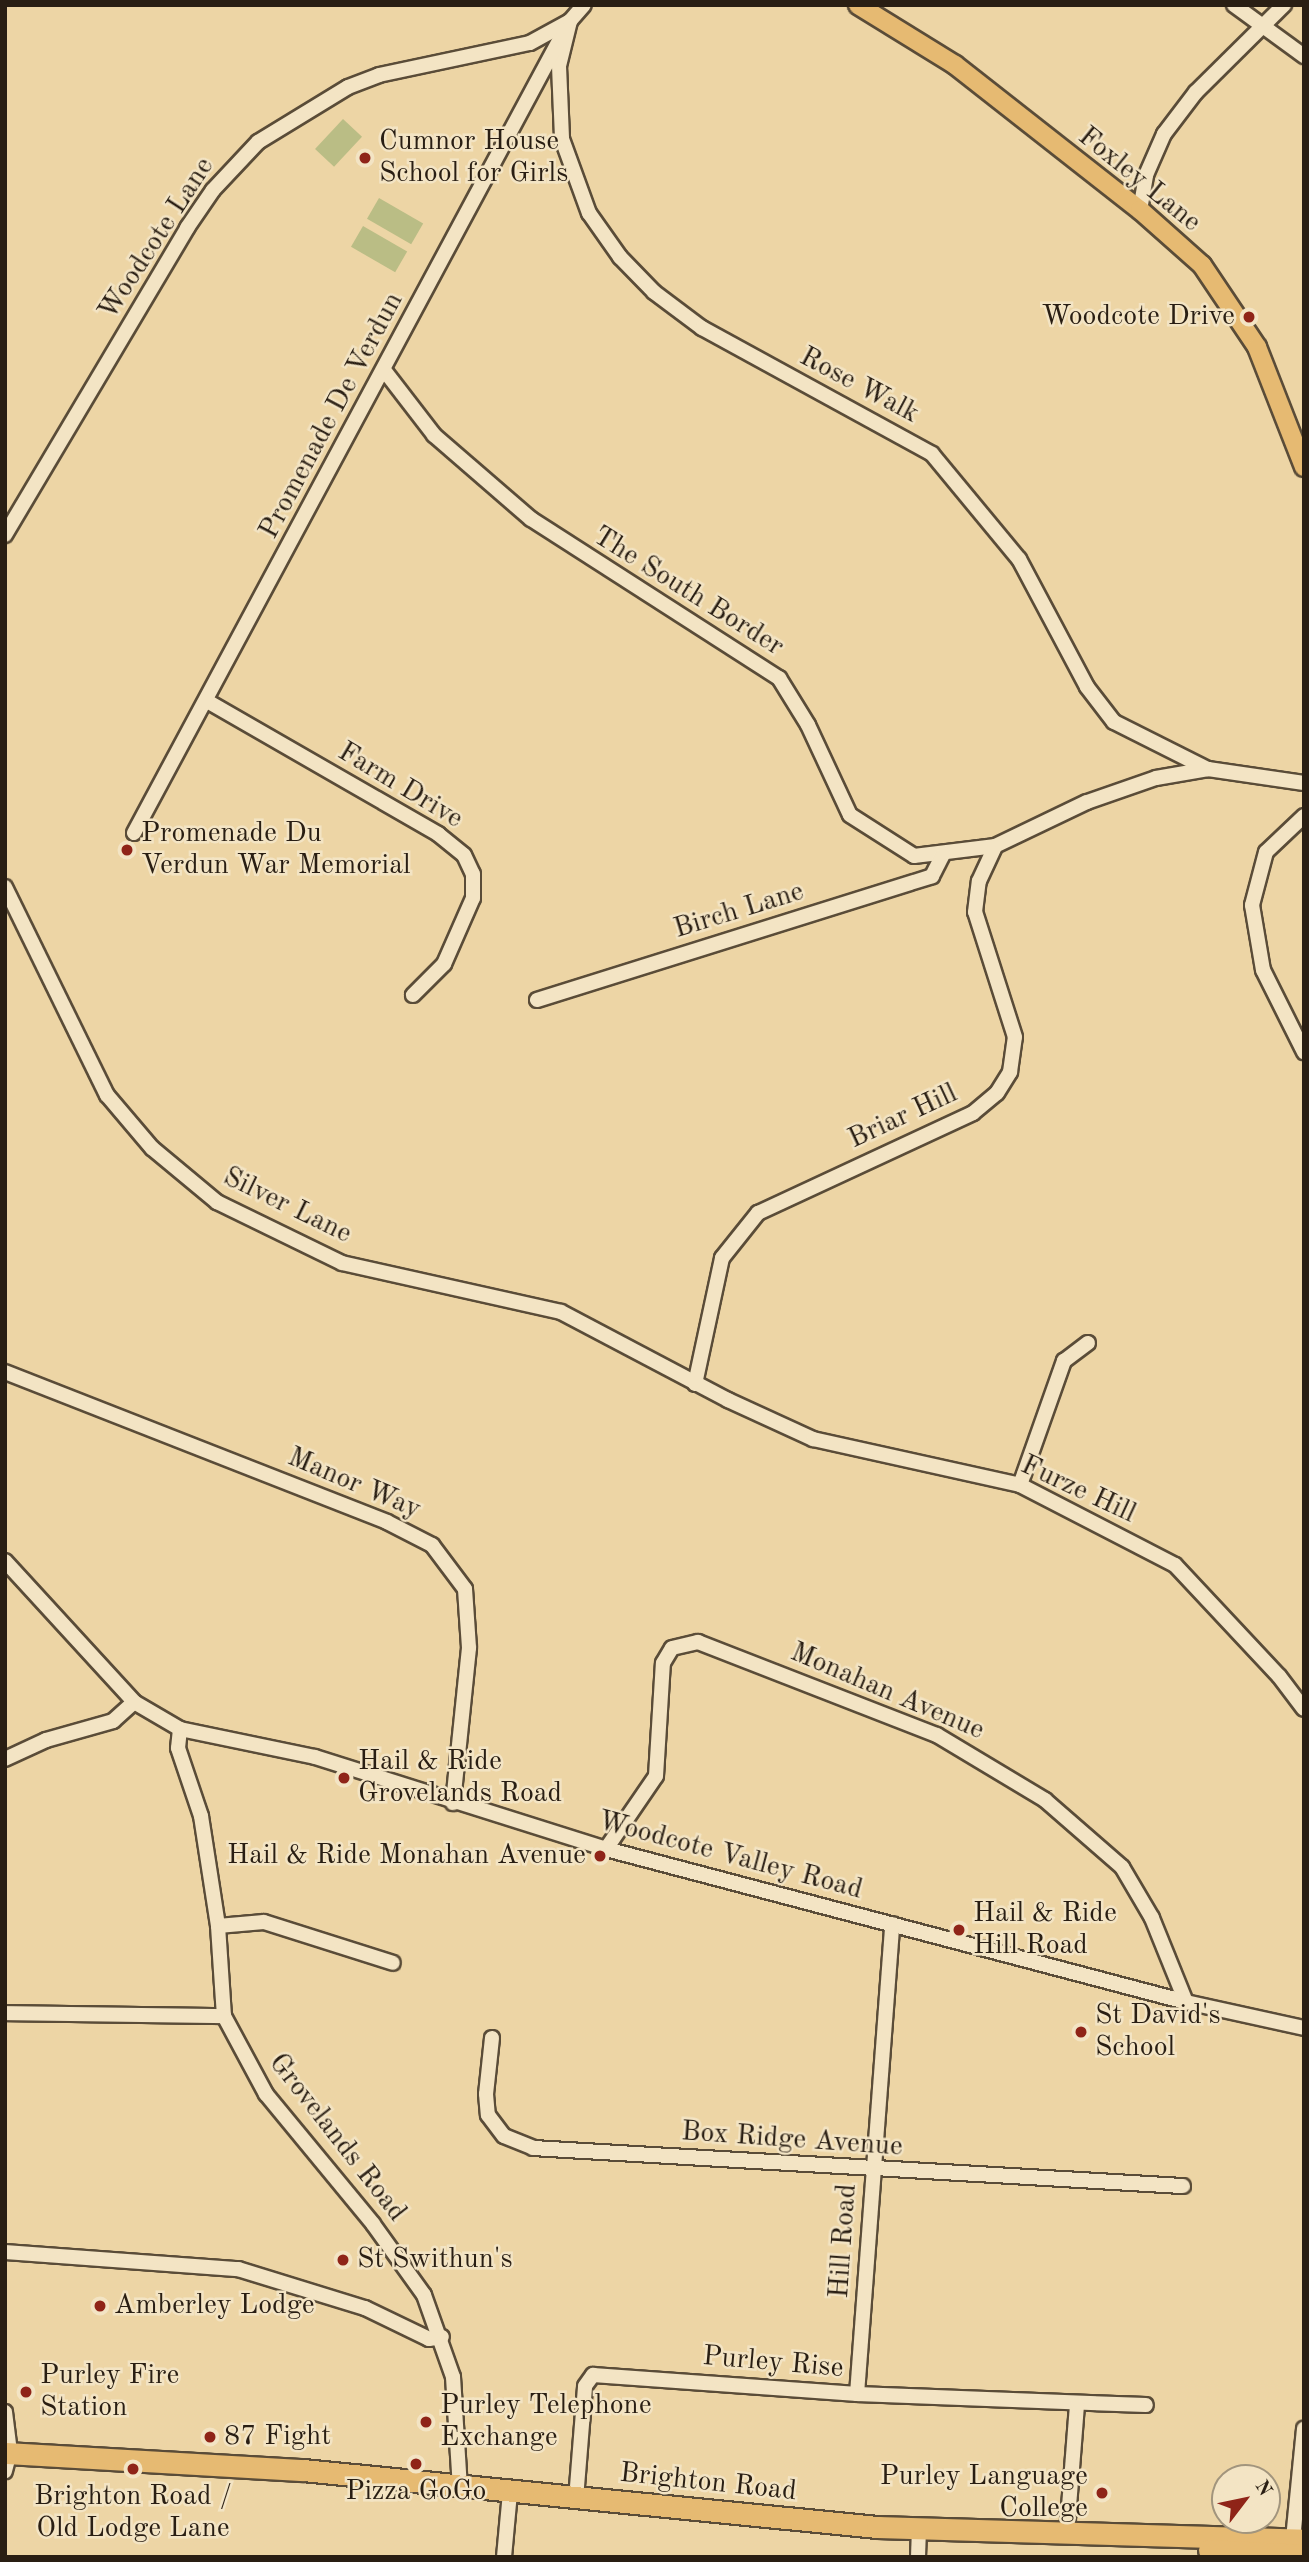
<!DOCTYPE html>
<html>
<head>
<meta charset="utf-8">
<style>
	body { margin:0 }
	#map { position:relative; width:1309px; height:2562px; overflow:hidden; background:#edd5a5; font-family:"Old Standard TT",serif }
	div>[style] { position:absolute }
	.green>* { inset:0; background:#babd85; transform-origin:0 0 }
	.roads { filter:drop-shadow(2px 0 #5a4c38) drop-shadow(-2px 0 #5a4c38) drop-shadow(0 2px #5a4c38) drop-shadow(0 -2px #5a4c38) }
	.minor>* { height:14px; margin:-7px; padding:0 7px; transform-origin:7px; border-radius:7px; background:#f3e4c4 }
	.major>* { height:18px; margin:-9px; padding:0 9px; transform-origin:9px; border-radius:9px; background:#e6ba72 }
	.highway>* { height:21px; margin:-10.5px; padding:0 10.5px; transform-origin:10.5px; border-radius:10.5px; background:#e6ba72 }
	.dots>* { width:19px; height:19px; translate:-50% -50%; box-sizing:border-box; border:4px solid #f3e4c4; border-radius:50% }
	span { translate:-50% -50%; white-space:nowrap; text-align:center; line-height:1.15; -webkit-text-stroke:5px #f3e4c4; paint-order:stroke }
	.poi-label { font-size:28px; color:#291e13 }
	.left { translate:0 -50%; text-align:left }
	.right { translate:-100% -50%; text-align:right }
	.street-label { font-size:28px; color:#291e13 }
	.frame { position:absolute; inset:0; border:7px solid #291e13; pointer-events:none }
	.north { position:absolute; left:1211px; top:2464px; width:70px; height:70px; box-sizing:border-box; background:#f3e4c4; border:2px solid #a2957d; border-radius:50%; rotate:58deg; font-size:19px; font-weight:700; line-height:28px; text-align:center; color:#291e13 }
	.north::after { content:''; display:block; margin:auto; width:24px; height:32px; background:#8f2418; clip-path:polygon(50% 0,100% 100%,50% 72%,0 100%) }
</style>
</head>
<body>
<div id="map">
	<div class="green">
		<div style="left:343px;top:119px;width:26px;height:41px;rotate:43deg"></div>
		<div style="left:379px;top:198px;width:51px;height:24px;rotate:30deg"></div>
		<div style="left:363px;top:226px;width:51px;height:24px;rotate:30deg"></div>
	</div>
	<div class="roads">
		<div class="minor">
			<div style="left:1234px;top:5px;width:87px;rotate:36.1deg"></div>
			<div style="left:570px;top:21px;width:46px;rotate:103.7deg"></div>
			<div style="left:559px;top:66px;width:73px;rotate:87.6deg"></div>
			<div style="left:562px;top:139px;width:79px;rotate:70deg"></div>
			<div style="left:589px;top:213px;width:54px;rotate:54.8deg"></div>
			<div style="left:620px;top:257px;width:49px;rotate:45.8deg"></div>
			<div style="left:654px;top:292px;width:60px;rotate:36.9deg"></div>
			<div style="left:702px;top:328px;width:262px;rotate:28.7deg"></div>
			<div style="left:932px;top:454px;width:136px;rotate:50.4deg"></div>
			<div style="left:1019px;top:559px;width:145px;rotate:62deg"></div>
			<div style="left:1087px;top:687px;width:44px;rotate:52.4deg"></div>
			<div style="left:1114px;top:722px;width:105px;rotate:26.6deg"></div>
			<div style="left:1140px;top:210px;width:36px;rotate:-80deg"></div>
			<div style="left:1146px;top:175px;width:45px;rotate:-66.3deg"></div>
			<div style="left:1164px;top:134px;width:53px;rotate:-52.7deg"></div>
			<div style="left:1196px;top:92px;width:124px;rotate:-44.7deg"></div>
			<div style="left:384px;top:370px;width:82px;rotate:52.4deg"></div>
			<div style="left:434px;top:435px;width:128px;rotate:40.9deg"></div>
			<div style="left:531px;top:519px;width:295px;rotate:32.7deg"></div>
			<div style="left:779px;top:678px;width:55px;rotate:58.3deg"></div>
			<div style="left:808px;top:725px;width:99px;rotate:65deg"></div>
			<div style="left:850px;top:815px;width:76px;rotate:32.6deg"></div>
			<div style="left:914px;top:856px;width:82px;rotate:-7deg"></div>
			<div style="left:995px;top:846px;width:102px;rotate:-25.6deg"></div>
			<div style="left:1087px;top:802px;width:73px;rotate:-19.2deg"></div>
			<div style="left:1156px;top:778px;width:53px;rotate:-9.8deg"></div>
			<div style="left:1208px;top:769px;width:97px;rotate:8.3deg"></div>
			<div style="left:5px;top:535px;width:357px;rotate:-59.3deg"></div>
			<div style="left:187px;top:228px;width:46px;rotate:-55.6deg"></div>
			<div style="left:213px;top:190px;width:66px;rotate:-46.8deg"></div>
			<div style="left:258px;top:142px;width:105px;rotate:-31.4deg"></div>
			<div style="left:348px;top:87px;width:33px;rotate:-21deg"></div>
			<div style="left:379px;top:75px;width:154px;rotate:-12deg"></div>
			<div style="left:530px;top:43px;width:46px;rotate:-28.8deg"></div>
			<div style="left:570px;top:21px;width:21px;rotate:-49deg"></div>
			<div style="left:207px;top:701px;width:267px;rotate:29.9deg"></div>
			<div style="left:438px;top:834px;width:33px;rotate:39deg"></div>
			<div style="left:464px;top:855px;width:21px;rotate:65deg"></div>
			<div style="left:473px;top:874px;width:24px;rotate:90deg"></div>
			<div style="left:473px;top:898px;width:72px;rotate:113.7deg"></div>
			<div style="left:444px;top:964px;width:44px;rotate:135deg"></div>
			<div style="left:1304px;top:816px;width:52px;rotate:136.5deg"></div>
			<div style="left:1266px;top:852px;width:55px;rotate:104.8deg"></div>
			<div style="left:1252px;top:905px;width:66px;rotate:80.4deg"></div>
			<div style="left:1263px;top:970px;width:92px;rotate:63.4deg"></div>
			<div style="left:134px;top:833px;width:901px;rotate:-61.79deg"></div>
			<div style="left:5px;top:887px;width:232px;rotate:63.9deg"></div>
			<div style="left:107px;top:1095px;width:70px;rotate:49.7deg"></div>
			<div style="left:152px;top:1148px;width:85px;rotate:39.7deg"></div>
			<div style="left:217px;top:1202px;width:139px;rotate:26deg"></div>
			<div style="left:342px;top:1263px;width:224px;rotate:12.6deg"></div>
			<div style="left:561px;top:1312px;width:189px;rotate:27.8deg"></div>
			<div style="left:728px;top:1400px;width:94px;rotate:24.6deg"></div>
			<div style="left:813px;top:1439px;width:212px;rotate:12.5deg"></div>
			<div style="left:1020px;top:1485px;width:174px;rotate:27.3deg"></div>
			<div style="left:1175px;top:1565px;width:152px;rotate:46.9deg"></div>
			<div style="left:1279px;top:1676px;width:41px;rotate:52.9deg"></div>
			<div style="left:537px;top:1000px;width:414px;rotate:-17.4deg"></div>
			<div style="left:932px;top:876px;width:25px;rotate:-63deg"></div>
			<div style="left:5px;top:1372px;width:410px;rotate:21.4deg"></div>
			<div style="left:387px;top:1522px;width:51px;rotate:27.1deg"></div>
			<div style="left:432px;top:1545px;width:55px;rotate:53.1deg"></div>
			<div style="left:465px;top:1589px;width:59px;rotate:86.1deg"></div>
			<div style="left:469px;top:1648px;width:156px;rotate:95.9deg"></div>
			<div style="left:695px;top:1384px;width:129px;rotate:-77.9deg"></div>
			<div style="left:722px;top:1258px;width:58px;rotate:-51.3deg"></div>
			<div style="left:758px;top:1213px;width:237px;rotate:-24.9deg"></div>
			<div style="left:973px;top:1113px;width:31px;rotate:-40deg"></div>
			<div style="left:997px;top:1093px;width:25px;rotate:-58deg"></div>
			<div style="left:1010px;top:1072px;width:35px;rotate:-82deg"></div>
			<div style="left:1015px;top:1037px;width:131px;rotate:-107.7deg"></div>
			<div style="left:975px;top:912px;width:31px;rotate:-83deg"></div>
			<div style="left:979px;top:881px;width:38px;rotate:-65deg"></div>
			<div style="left:1020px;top:1485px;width:132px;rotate:-70.5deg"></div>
			<div style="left:1064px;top:1361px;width:30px;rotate:-37deg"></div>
			<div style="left:5px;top:1561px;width:191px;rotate:47.5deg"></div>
			<div style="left:134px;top:1702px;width:53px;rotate:30.4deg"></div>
			<div style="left:180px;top:1729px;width:138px;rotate:11.7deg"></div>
			<div style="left:315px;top:1757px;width:305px;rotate:17.5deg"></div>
			<div style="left:606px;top:1849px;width:600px;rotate:14.78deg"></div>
			<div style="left:1186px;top:2002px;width:121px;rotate:12.4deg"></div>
			<div style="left:180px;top:1729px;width:19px;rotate:96deg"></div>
			<div style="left:178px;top:1748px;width:72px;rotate:71.3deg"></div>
			<div style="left:201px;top:1816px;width:111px;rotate:81.2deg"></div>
			<div style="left:218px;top:1926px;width:90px;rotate:86.2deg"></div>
			<div style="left:224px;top:2016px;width:89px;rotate:61.7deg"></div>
			<div style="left:266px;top:2094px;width:168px;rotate:50.5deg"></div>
			<div style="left:373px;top:2224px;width:87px;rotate:54.3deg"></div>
			<div style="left:424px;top:2295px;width:87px;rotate:70.5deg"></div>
			<div style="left:453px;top:2377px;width:111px;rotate:86.4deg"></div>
			<div style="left:5px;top:1759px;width:45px;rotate:-24.9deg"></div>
			<div style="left:46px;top:1740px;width:70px;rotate:-15.8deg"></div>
			<div style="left:113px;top:1721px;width:28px;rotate:-42deg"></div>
			<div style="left:606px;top:1849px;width:88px;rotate:-55.6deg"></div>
			<div style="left:656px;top:1776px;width:113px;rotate:-86.5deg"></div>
			<div style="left:663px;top:1663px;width:17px;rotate:-59deg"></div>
			<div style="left:672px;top:1648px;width:27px;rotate:-13deg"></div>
			<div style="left:698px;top:1642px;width:256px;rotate:21.3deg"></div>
			<div style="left:937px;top:1735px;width:126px;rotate:31deg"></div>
			<div style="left:1045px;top:1800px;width:102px;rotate:41deg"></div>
			<div style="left:1122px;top:1867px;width:59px;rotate:59.5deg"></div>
			<div style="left:1152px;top:1918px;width:91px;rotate:68deg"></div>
			<div style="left:218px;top:1926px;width:46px;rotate:-5deg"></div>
			<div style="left:264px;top:1922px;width:135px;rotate:17.6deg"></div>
			<div style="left:5px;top:2013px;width:219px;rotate:0.8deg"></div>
			<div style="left:492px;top:2038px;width:56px;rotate:96.1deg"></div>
			<div style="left:486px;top:2094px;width:21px;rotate:85deg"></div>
			<div style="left:488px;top:2115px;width:26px;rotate:53deg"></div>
			<div style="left:504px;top:2136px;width:31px;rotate:22deg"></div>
			<div style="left:533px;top:2148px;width:651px;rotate:3.35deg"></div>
			<div style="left:5px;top:2252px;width:234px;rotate:4.2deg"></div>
			<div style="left:238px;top:2269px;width:133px;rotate:17.1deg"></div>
			<div style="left:365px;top:2308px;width:71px;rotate:25.8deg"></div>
			<div style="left:429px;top:2339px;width:13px;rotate:-9deg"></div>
			<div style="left:857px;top:2394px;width:471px;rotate:-85.7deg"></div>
			<div style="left:5px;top:2412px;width:40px;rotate:82.9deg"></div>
			<div style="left:10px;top:2452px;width:20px;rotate:105deg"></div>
			<div style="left:576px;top:2499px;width:113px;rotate:-85.4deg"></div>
			<div style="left:585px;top:2386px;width:14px;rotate:-54deg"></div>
			<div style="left:593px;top:2375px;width:265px;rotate:4.1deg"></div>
			<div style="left:857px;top:2394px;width:289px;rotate:2.2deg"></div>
			<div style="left:1067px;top:2532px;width:128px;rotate:-85.5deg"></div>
			<div style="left:1293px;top:2539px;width:111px;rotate:-84.3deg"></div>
			<div style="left:504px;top:2557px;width:65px;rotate:-84.7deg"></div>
			<div style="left:918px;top:2557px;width:28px;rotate:-88deg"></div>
		</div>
		<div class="major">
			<div style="left:858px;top:5px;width:114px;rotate:31.7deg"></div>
			<div style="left:955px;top:65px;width:235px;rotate:38.1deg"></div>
			<div style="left:1140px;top:210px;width:83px;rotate:41.6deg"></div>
			<div style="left:1202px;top:265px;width:99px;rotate:56.1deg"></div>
			<div style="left:1257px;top:347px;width:129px;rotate:68.6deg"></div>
		</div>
		<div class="highway">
			<div style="left:5px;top:2453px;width:298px;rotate:3.3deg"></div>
			<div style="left:303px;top:2470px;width:577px;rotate:5.67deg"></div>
			<div style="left:877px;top:2527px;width:427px;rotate:1.7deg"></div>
			<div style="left:1209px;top:2550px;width:95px;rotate:3deg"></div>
		</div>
	</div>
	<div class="dots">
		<div style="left:365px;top:158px;background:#8f2418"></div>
		<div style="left:1249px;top:317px;background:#8f2418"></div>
		<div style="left:127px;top:850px;background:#8f2418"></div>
		<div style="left:344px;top:1778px;background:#8f2418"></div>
		<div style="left:600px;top:1856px;background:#8f2418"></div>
		<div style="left:959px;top:1930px;background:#8f2418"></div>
		<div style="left:1081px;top:2032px;background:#8f2418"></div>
		<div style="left:343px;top:2260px;background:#8f2418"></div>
		<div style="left:100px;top:2306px;background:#8f2418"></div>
		<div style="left:26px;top:2392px;background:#8f2418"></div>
		<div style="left:426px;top:2422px;background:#8f2418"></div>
		<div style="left:210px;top:2437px;background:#8f2418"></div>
		<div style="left:416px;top:2464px;background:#8f2418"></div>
		<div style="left:133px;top:2469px;background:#8f2418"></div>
		<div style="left:1102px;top:2493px;background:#8f2418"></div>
	</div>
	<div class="poi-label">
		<span class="left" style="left:379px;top:158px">Cumnor House<br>School for Girls</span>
		<span class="right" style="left:1235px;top:317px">Woodcote Drive</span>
		<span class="left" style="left:141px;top:850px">Promenade Du<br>Verdun War Memorial</span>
		<span class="left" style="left:358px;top:1778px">Hail &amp; Ride<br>Grovelands Road</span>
		<span class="right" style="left:586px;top:1856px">Hail &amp; Ride Monahan Avenue</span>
		<span class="left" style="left:973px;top:1930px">Hail &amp; Ride<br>Hill Road</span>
		<span class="left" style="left:1095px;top:2032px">St David's<br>School</span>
		<span class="left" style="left:357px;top:2260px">St Swithun's</span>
		<span class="left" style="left:114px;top:2306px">Amberley Lodge</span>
		<span class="left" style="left:40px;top:2392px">Purley Fire<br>Station</span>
		<span class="left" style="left:440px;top:2422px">Purley Telephone<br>Exchange</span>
		<span class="left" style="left:224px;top:2437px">87 Fight</span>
		<span class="right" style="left:1088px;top:2493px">Purley Language<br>College</span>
		<span style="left:416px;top:2492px">Pizza GoGo</span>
		<span style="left:133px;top:2513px">Brighton Road /<br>Old Lodge Lane</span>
	</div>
	<div class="street-label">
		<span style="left:1139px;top:180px;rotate:39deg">Foxley Lane</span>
		<span style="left:157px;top:239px;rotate:-57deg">Woodcote Lane</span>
		<span style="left:859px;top:386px;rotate:28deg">Rose Walk</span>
		<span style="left:332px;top:416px;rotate:-62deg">Promenade De Verdun</span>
		<span style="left:688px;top:592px;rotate:32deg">The South Border</span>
		<span style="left:400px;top:786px;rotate:31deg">Farm Drive</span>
		<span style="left:739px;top:911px;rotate:-17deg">Birch Lane</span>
		<span style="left:903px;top:1117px;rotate:-25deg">Briar Hill</span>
		<span style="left:287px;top:1206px;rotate:26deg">Silver Lane</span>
		<span style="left:354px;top:1484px;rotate:23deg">Manor Way</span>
		<span style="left:1078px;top:1490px;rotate:25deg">Furze Hill</span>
		<span style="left:887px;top:1692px;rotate:23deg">Monahan Avenue</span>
		<span style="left:730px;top:1856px;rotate:15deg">Woodcote Valley Road</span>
		<span style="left:337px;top:2138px;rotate:52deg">Grovelands Road</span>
		<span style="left:792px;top:2140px;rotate:4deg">Box Ridge Avenue</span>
		<span style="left:844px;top:2241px;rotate:-86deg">Hill Road</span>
		<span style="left:773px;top:2363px;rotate:5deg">Purley Rise</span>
		<span style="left:708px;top:2483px;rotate:6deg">Brighton Road</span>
	</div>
	<div class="frame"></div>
	<div class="north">N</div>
</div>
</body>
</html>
